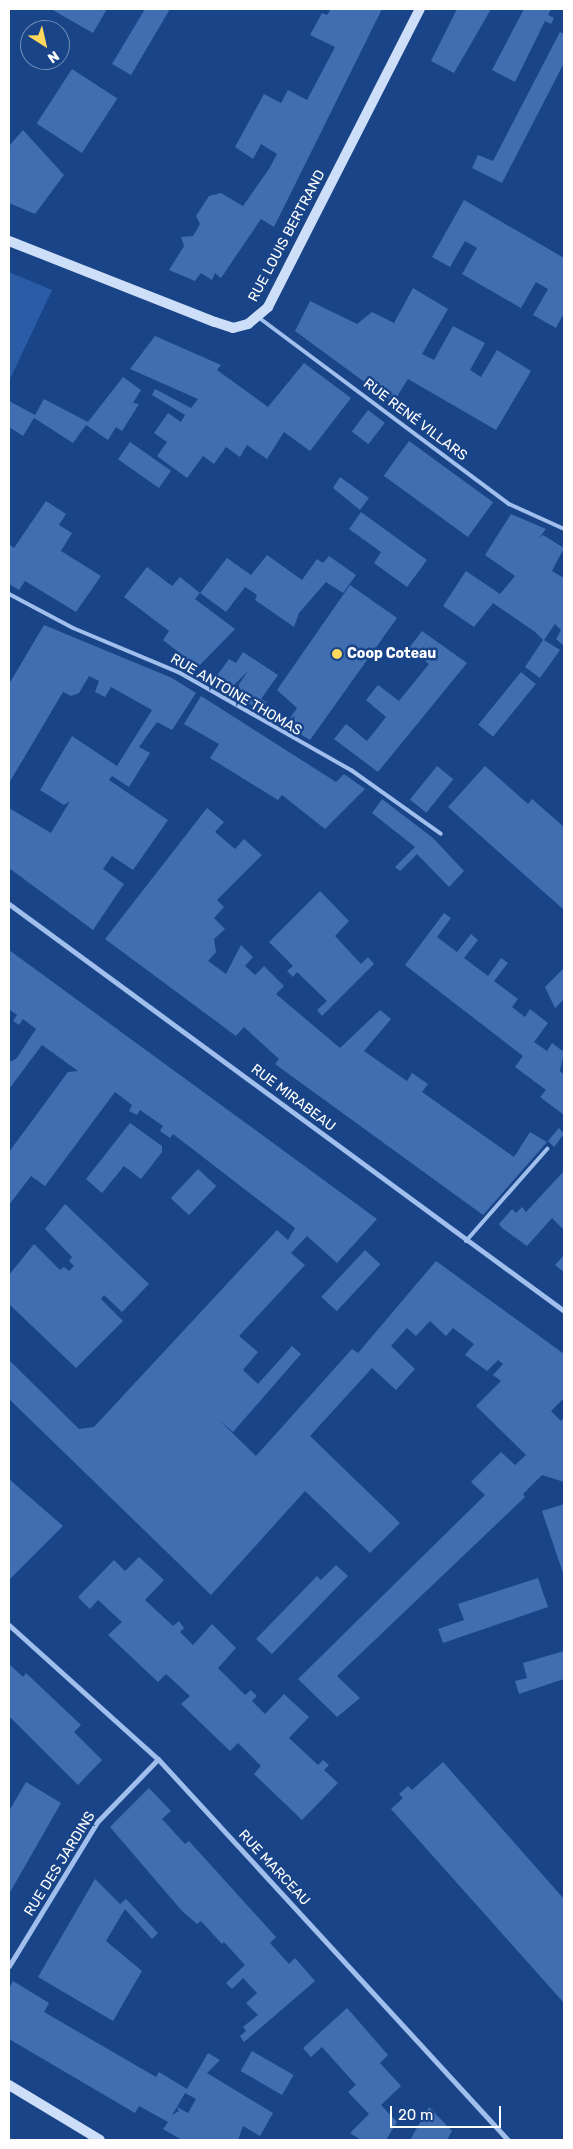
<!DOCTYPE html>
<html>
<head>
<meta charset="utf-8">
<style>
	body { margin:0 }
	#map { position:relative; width:573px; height:2149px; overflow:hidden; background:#194488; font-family:Rubik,sans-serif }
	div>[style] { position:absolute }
	.green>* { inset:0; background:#2b5da6 }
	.building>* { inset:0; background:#416eb1; transform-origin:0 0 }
	.lane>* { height:4px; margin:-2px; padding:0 2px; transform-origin:2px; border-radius:2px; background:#a0bfed }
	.street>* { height:5px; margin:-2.5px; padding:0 2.5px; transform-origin:2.5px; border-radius:2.5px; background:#a0bfed }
	.secondary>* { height:10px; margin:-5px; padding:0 5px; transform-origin:5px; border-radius:5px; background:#cddef9 }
	.dots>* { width:14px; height:14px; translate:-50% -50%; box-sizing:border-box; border:2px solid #194488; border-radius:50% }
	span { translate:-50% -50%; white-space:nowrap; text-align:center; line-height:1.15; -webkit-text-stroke:5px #194488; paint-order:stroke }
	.street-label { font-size:14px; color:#fff }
	.poi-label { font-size:14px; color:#fff; font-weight:700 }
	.left { translate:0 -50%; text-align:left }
	.frame { position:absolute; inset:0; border:10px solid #fff; pointer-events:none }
	.north { position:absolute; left:20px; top:20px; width:50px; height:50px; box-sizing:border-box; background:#194488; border:1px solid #758fb8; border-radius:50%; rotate:145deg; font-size:14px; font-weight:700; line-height:20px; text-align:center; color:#fff }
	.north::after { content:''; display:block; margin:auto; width:18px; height:22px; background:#ffd85c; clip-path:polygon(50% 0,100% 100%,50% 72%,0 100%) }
	.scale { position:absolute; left:390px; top:2106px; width:111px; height:22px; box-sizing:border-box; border:2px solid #fff; border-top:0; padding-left:6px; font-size:15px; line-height:18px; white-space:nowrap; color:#fff; -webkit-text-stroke:4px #194488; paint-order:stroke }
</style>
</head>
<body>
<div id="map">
	<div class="green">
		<div style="clip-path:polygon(9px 272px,52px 290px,9px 381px)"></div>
	</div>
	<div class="building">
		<div style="clip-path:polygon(51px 9px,107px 9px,93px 33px)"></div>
		<div style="clip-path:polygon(145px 9px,170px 9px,131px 75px,112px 64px)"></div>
		<div style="clip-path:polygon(331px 9px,382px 9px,274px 227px,261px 219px,221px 278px,215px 273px,212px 280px,201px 273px,195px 281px,169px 270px,184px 246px,181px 237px,193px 236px,200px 224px,196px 216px,209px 196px,221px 193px,243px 206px,269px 169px,277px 154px,261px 144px,253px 159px,235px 147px,264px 94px,281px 103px,288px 90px,307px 100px,335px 47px,310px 35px,322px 13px,327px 15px)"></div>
		<div style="clip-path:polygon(457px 9px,491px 9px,454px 73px,431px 61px)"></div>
		<div style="clip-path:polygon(524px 9px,551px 9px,548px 15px,554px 18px,551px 24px,545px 21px,515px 82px,492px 70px)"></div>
		<div style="clip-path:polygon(560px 32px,564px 34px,564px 63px,502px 183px,472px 168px,478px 155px,493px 161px)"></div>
		<div style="left:72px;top:69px;width:54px;height:65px;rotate:33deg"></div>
		<div style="clip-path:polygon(23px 130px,64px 175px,35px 214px,9px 203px,9px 146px)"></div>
		<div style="clip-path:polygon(464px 200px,564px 258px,564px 313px,556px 328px,533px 315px,548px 289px,536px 282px,521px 308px,462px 274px,477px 248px,465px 241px,450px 267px,432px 257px)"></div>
		<div style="clip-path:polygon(413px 288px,448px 309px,422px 354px,434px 360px,453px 326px,485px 343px,470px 370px,481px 377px,497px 350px,531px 371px,496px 430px,408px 379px,393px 403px,295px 331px,310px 301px,357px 324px,372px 312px,394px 323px)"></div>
		<div style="clip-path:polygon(155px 336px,221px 365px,217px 370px,268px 407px,304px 363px,351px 398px,310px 451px,284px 432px,267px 459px,247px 445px,240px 457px,226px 447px,214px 464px,203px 456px,187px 478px,157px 456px,167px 442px,154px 433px,168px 413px,181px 422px,185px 415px,152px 395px,155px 389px,191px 408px,198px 399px,130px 369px)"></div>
		<div style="clip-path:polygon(123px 377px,141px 390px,133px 403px,139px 404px,122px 431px,116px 427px,108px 440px,86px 425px,73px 443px,34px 418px,23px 436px,9px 427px,9px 401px,35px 415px,44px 399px,88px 422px)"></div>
		<div style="left:368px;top:410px;width:21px;height:27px;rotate:37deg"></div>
		<div style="left:409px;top:441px;width:104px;height:43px;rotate:36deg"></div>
		<div style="left:130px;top:442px;width:50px;height:21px;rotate:35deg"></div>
		<div style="clip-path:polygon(340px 477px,369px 498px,360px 510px,333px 488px)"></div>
		<div style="clip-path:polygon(46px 501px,66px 514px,59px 525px,72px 533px,61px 551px,101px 576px,76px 612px,25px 581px,19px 590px,9px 584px,9px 544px,14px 548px)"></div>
		<div style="clip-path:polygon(361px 512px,427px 560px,407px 587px,374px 563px,381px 552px,349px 529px)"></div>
		<div style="clip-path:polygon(511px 514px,546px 529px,539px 538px,543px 535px,564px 548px,552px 571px,564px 578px,564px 646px,556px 639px,561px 630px,555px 624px,544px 640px,560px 650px,540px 678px,525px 667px,543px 640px,535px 632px,493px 603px,474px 627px,443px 606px,466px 571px,500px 594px,515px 576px,485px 555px)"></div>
		<div style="clip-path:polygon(267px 555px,302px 580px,317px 559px,323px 563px,329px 556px,356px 575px,343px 593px,326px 582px,299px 613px,294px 627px,255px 600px,257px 595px,245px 587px,226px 612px,200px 593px,227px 558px,251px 575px)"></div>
		<div style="clip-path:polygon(147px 567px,172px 586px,180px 577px,200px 593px,195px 599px,235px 629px,198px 667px,163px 640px,169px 631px,124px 597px)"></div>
		<div style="clip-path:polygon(350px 585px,397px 618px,310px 740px,285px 725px,297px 708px,277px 690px)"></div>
		<div style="clip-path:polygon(44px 625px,172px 678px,196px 693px,172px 730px,157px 722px,146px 737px,139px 747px,150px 753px,129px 787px,112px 776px,109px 780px,168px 820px,133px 870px,112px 856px,103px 869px,124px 884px,93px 930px,9px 868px,9px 808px,51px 833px,70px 801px,64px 805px,40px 790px,72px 736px,117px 766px,152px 710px,111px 687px,105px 697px,95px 692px,99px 681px,89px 676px,79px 693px,71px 696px,63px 692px,9px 783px,9px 684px)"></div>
		<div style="clip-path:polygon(422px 631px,467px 663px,378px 772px,334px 739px,346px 724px,367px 741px,386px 717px,366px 700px,378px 685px,399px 701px,429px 664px,409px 648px)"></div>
		<div style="clip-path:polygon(243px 652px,278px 675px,261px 699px,267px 702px,260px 711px,233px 693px,248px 671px,232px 687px,216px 677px,229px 659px,236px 663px)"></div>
		<div style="left:521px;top:672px;width:19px;height:68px;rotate:39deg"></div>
		<div style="clip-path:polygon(201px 696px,336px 782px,344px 774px,365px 789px,325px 829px,282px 795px,278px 800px,210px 758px,219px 744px,184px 724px)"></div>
		<div style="left:437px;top:766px;width:21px;height:43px;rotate:39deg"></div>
		<div style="clip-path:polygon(485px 766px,528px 804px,532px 799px,564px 827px,564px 910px,448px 807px)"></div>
		<div style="clip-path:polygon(382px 799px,433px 838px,464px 871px,449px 887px,417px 854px,400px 871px,395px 867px,415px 847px,372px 813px)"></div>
		<div style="clip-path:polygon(207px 808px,224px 822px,215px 832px,235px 849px,244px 839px,262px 855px,217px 900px,224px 907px,214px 918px,225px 929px,214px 939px,216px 952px,208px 961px,226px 974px,241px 945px,253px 957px,245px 966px,255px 975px,264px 966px,284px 986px,276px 994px,340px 1048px,380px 1010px,391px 1019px,364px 1051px,407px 1081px,412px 1073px,428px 1084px,422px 1092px,514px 1157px,530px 1132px,547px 1142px,483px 1215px,275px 1064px,279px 1059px,244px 1027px,236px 1036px,105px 939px)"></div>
		<div style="clip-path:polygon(320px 891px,349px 921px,335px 936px,361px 964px,368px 957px,374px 964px,322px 1016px,317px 1010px,327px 1001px,297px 972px,293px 977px,287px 971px,293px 966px,269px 942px)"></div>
		<div style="clip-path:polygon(444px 913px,451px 918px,437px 937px,457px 952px,471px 934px,478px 940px,464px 958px,488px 976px,501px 958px,508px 963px,494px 981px,518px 999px,512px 1007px,525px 1017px,530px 1009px,548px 1023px,534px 1042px,547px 1051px,552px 1043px,564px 1052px,560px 1071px,564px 1075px,564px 1115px,540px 1097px,546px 1090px,515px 1067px,523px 1056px,405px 965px)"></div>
		<div style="clip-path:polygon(9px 950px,377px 1219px,337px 1263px,307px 1236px,291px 1253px,305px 1265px,239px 1336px,258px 1352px,243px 1370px,258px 1384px,292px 1346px,301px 1354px,233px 1432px,218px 1419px,256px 1456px,352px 1349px,358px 1353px,436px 1261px,564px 1354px,564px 1398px,551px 1411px,561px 1421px,564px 1417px,564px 1482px,542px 1475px,523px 1494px,525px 1497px,337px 1676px,360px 1698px,337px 1717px,298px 1679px,485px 1495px,471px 1482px,501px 1452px,515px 1465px,526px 1455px,476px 1406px,501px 1381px,493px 1375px,503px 1364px,498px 1360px,487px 1371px,465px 1355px,474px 1344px,453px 1328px,446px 1336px,430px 1321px,416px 1336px,407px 1328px,391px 1346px,415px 1369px,396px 1390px,372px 1368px,310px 1436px,400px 1523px,370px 1553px,305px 1491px,211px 1595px,9px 1399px,9px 1360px,79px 1429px,94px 1427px,277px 1230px,288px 1240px,295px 1228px,173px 1134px,170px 1138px,160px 1131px,163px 1126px,140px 1110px,137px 1115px,129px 1111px,132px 1105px,115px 1092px,45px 1186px,31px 1176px,9px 1205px,9px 1152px,68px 1072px,78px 1071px,42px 1045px,9px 1089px,9px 1062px,16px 1059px,36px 1029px,23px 1019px,19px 1025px,13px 1021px,17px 1015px,9px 1009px)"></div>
		<div style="clip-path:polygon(564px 968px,564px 999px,555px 1008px,545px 987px)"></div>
		<div style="clip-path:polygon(130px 1123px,162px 1146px,162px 1152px,141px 1179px,124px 1166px,102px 1193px,86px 1179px)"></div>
		<div style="clip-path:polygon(559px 1128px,564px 1134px,554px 1147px,548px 1141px)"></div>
		<div style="left:198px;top:1169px;width:25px;height:40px;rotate:43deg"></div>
		<div style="clip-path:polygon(564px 1171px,564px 1230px,552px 1218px,527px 1246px,502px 1228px,499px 1224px,512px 1209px,516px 1213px,522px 1207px,526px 1212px)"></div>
		<div style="clip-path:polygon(65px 1204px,149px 1284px,122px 1312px,104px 1295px,101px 1299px,123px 1321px,76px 1368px,9px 1304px,9px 1275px,34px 1244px,60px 1270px,64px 1267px,69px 1271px,74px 1266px,69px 1261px,72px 1257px,45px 1229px)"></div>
		<div style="left:365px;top:1250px;width:21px;height:64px;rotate:43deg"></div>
		<div style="clip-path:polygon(564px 1255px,564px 1272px,555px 1265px)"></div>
		<div style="clip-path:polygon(9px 1479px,63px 1526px,9px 1580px)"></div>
		<div style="clip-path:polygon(564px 1504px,564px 1576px,542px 1511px)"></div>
		<div style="clip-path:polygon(139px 1557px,164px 1580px,145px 1600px,173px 1626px,179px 1621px,184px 1628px,180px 1632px,193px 1645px,212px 1624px,236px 1648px,218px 1668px,245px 1695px,251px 1690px,257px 1696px,252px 1701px,265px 1714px,284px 1694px,309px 1717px,289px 1738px,318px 1765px,323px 1760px,329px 1765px,324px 1770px,338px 1783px,302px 1820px,254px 1774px,261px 1766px,238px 1743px,230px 1751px,181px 1704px,190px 1696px,166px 1674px,158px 1682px,108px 1635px,122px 1622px,98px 1600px,90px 1609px,78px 1597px,114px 1560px,125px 1571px)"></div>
		<div style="clip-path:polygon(336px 1565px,348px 1576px,272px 1654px,256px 1639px,317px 1576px,321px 1580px)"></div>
		<div style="clip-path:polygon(538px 1578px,548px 1607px,443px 1643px,438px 1629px,464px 1620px,458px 1604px)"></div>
		<div style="clip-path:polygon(564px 1651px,564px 1679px,519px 1694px,515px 1681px,527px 1678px,523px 1663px)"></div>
		<div style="clip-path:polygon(9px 1664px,23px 1677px,26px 1673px,81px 1725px,74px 1732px,102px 1760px,78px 1785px,9px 1716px)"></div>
		<div style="clip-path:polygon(443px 1762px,564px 1899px,564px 2003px,391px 1809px,403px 1798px,399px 1794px,408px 1786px,412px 1790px)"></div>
		<div style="clip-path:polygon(26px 1782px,61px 1803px,9px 1894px,9px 1811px)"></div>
		<div style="clip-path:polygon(149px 1788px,171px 1811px,162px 1819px,185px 1844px,189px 1841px,276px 1937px,270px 1943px,289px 1964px,295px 1958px,315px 1981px,244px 2042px,240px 2036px,246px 2031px,243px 2027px,258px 2015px,246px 2003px,257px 1993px,243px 1978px,232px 1989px,226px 1983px,245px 1965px,224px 1942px,222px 1944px,201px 1921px,197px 1924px,182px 1911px,110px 1827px)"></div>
		<div style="clip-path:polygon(95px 1879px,120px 1904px,126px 1899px,158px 1933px,152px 1939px,125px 1909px,106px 1941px,142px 1971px,113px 2021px,38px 1977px)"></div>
		<div style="clip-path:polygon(evenodd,13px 1981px,49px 2003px,44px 2012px,156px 2077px,159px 2072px,187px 2089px,208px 2053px,220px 2060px,207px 2073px,273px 2113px,260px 2136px,243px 2126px,238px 2140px,182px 2140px,163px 2129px,168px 2122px,139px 2106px,135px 2113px,9px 2039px,9px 1989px,13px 1981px,185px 2093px,196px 2099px,188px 2113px,177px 2107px,179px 2111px,172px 2115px,177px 2107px,185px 2093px)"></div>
		<div style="clip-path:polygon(347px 2008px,388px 2055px,380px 2063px,401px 2086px,381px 2105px,397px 2122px,386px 2140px,361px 2140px,350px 2133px,369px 2114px,348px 2092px,356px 2085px,322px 2047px,311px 2057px,303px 2048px)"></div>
		<div style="left:252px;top:2051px;width:48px;height:23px;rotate:30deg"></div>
		<div style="clip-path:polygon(429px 2107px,452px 2131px,447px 2140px,410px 2140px)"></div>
	</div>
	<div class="lane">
		<div style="left:258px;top:317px;width:313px;rotate:36.7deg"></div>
		<div style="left:509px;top:504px;width:60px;rotate:24.4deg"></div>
		<div style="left:9px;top:594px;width:72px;rotate:28deg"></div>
		<div style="left:73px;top:628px;width:116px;rotate:22.8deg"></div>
		<div style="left:180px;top:673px;width:197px;rotate:29.6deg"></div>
		<div style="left:351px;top:770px;width:110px;rotate:35.4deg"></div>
		<div style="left:466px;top:1241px;width:123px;rotate:-48.6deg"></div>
	</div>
	<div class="street">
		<div style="left:9px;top:904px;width:688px;rotate:36.25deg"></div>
		<div style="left:9px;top:1625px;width:200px;rotate:42deg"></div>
		<div style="left:158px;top:1759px;width:517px;rotate:47.43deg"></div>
		<div style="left:9px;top:1966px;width:170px;rotate:-58.5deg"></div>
		<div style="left:98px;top:1821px;width:86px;rotate:-45.9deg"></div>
	</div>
	<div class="secondary">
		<div style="left:9px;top:241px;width:221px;rotate:21.5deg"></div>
		<div style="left:215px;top:322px;width:19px;rotate:18deg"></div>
		<div style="left:233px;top:328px;width:16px;rotate:-15deg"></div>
		<div style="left:248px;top:324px;width:26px;rotate:-40deg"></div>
		<div style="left:268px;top:307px;width:335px;rotate:-63deg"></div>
		<div style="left:9px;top:2085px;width:106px;rotate:31.1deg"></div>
	</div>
	<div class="dots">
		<div style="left:337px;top:654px;background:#ffd85c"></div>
	</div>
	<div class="street-label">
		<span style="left:287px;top:236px;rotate:-62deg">RUE LOUIS BERTRAND</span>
		<span style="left:415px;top:420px;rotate:37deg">RUE RENÉ VILLARS</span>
		<span style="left:236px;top:695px;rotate:30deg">RUE ANTOINE THOMAS</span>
		<span style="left:293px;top:1098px;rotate:37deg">RUE MIRABEAU</span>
		<span style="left:60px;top:1864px;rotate:-58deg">RUE DES JARDINS</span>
		<span style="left:274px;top:1868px;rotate:47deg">RUE MARCEAU</span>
	</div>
	<div class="poi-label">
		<span class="left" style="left:347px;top:654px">Coop Coteau</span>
	</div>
	<div class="frame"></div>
	<div class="north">N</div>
	<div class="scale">20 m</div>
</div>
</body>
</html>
